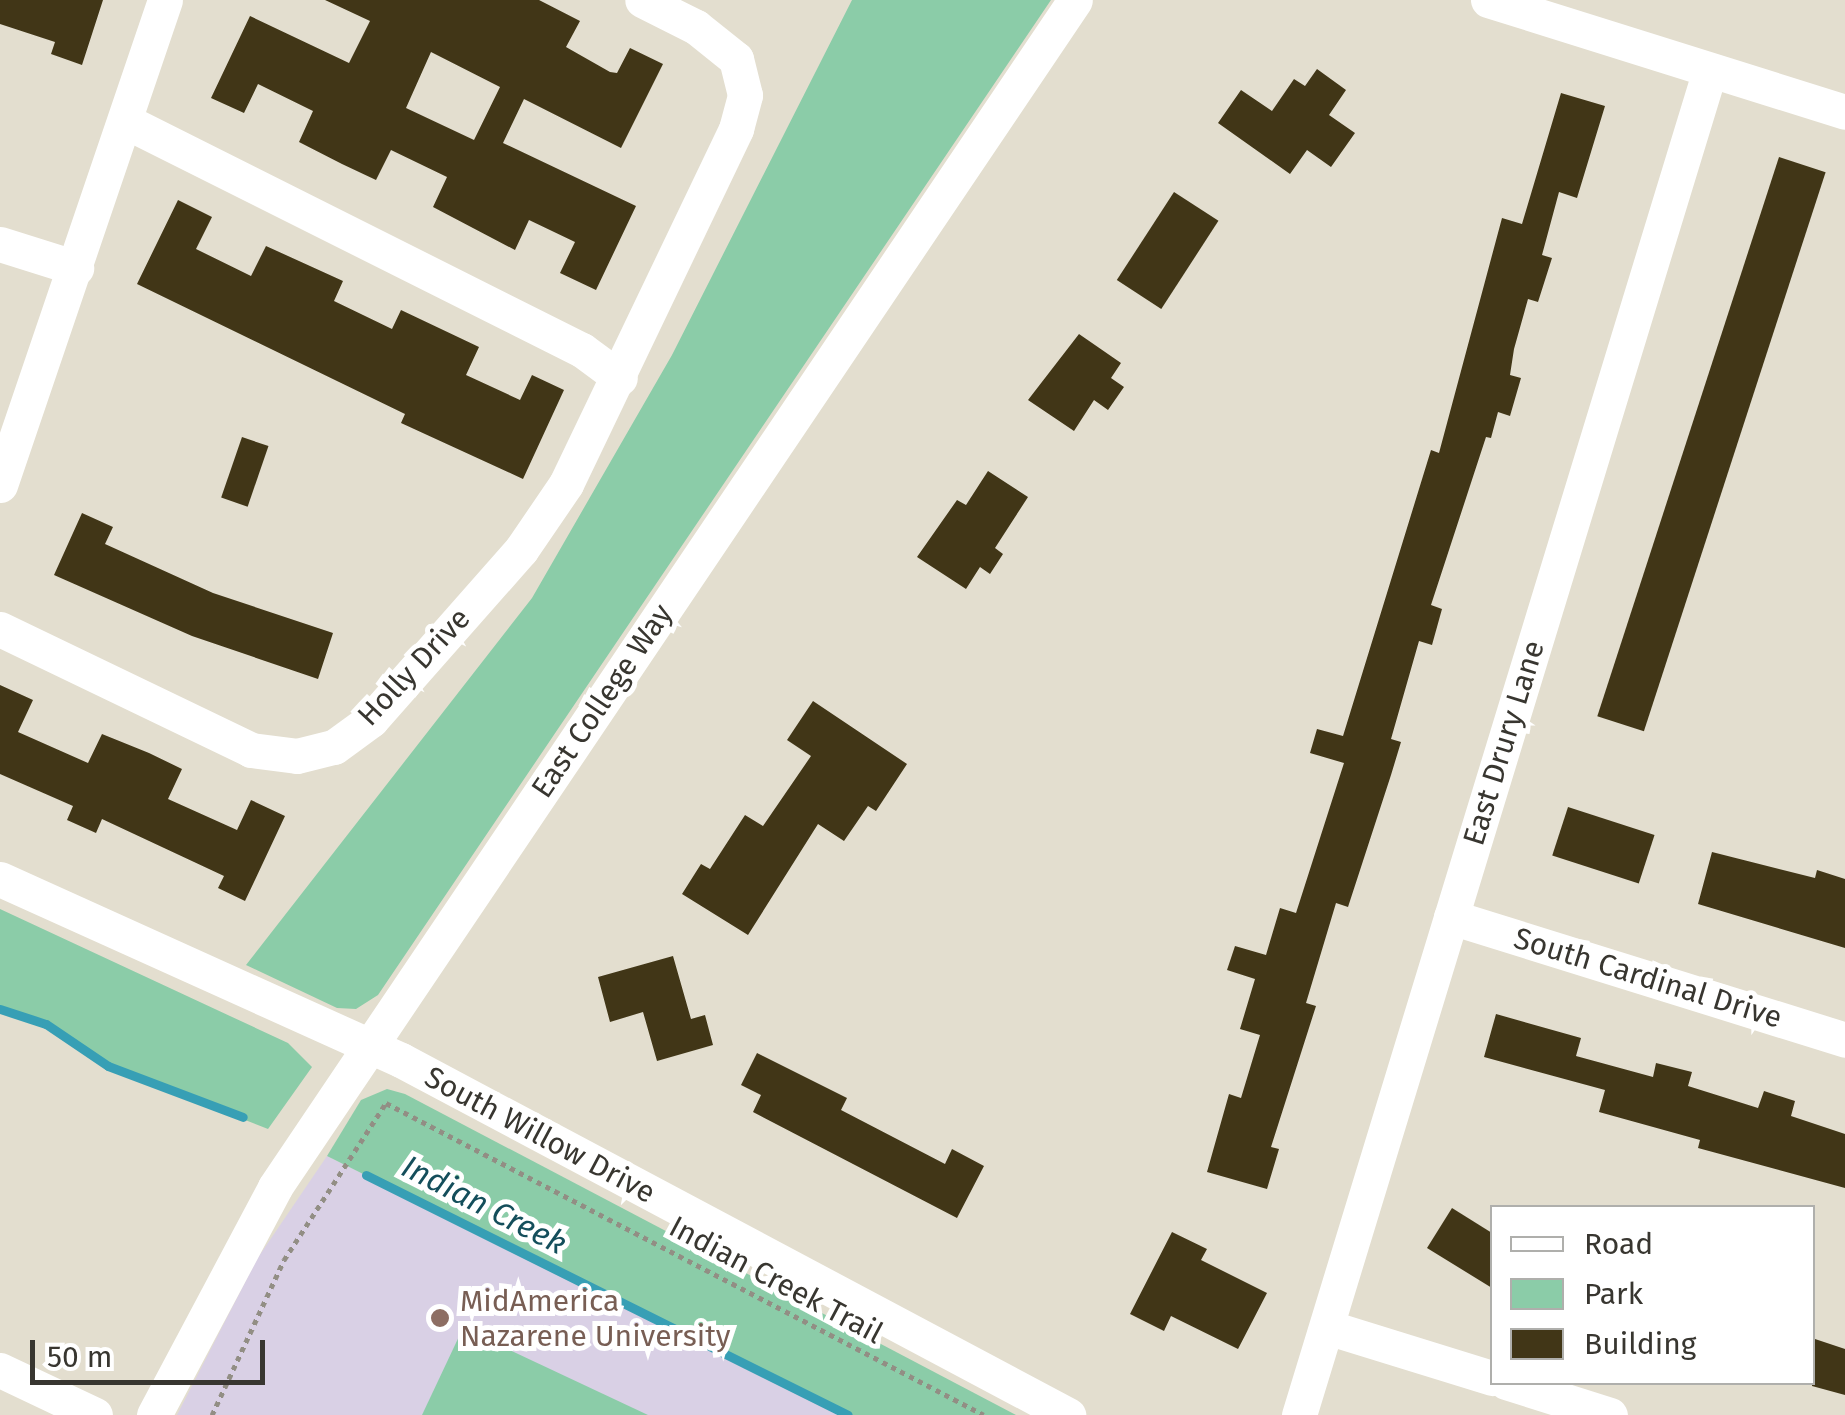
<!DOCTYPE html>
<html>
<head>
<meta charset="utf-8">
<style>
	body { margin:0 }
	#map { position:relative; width:1845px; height:1415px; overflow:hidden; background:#e3decf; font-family:"Fira Sans",sans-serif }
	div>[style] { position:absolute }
	.education>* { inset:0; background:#d9d0e5 }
	.green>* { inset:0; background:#8bcca8 }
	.stream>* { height:9px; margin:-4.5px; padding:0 4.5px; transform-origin:4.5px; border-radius:4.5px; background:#379fb5 }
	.building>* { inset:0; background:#413617; transform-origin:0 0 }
	.path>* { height:5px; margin-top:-2.5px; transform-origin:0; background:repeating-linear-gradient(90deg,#928e84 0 5px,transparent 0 10px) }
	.minor>* { height:35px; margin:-17.5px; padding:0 17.5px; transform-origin:17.5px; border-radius:17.5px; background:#fff }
	.dots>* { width:28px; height:28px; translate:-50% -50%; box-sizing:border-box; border:5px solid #fff; border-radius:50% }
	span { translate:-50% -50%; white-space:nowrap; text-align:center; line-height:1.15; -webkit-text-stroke:10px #fff; paint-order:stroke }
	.street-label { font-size:30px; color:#383630 }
	.education-label { font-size:30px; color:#785e54 }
	.left { translate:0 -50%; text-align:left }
	.water-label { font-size:32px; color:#144e5b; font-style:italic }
	.legend { position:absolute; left:1490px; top:1205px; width:325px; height:180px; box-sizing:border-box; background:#fff; border:2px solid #afafac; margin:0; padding:12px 18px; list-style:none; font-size:30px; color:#383630 }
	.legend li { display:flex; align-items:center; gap:20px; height:50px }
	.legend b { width:50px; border:2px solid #afafac }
	.scale { position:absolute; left:30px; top:1340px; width:235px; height:45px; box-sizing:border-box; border:5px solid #383630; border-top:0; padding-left:12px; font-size:30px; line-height:35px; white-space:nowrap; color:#383630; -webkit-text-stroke:8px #fff; paint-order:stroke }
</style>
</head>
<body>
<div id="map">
	<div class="education">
		<div style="clip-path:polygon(327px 1156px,366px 1175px,848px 1415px,177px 1415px,257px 1259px)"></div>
	</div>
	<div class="green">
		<div style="clip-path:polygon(852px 0,1051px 0,378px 995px,356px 1009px,337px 1008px,246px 965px,532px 598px,672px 355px)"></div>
		<div style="clip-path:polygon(0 909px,288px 1043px,312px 1067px,268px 1129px,108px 1066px,46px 1024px,0 1009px)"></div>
		<div style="clip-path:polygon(387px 1089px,405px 1094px,1016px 1415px,848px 1415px,327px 1156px,361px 1100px)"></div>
		<div style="clip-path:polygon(463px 1328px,648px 1415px,422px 1415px)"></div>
	</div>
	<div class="stream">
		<div style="left:0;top:1009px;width:48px;rotate:18.1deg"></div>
		<div style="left:46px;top:1024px;width:75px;rotate:34.1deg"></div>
		<div style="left:108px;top:1066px;width:144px;rotate:20.7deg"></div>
		<div style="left:366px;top:1175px;width:538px;rotate:26.47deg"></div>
	</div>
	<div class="building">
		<div style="clip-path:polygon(0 0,103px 0,82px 65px,51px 54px,55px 42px,0 24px)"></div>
		<div style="clip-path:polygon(evenodd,325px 0,539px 0,580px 21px,566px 47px,610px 72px,617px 73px,630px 48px,663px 64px,621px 148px,524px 99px,503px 143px,636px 206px,596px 290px,560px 273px,575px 242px,529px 220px,515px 250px,433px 207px,447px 177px,391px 150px,376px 180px,342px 164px,299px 142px,313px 111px,258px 84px,244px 113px,211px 98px,250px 16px,349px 63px,370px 21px,325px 0,431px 52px,500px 87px,474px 140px,406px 108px,431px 52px)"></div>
		<div style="clip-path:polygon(1317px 69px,1346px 90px,1329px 115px,1355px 133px,1331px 167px,1307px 150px,1290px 174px,1218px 123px,1241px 90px,1272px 111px,1294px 79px,1305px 86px)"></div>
		<div style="clip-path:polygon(1561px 93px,1605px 106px,1577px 198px,1559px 192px,1542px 255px,1552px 258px,1538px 302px,1528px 299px,1514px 349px,1510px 375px,1521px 378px,1510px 416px,1498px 412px,1491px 438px,1486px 437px,1431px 605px,1442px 609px,1432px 645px,1419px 641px,1391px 739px,1401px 742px,1391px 775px,1348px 907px,1336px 903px,1306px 1003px,1316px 1006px,1271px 1147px,1279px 1149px,1267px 1189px,1207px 1172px,1229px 1094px,1241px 1098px,1260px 1035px,1240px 1029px,1255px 979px,1227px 970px,1235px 946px,1266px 955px,1280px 908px,1296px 913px,1344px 763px,1310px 753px,1317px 729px,1343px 736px,1431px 450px,1439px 453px,1502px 218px,1522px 224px)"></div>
		<div style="left:1779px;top:157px;width:49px;height:588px;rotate:18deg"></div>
		<div style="left:1174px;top:192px;width:53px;height:105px;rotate:33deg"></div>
		<div style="clip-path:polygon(178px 200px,212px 217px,196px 249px,251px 276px,266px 246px,343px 281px,334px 301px,392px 329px,401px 310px,479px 347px,466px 375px,520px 400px,532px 375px,564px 390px,523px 479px,401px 423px,405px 414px,137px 284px)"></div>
		<div style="clip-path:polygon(1079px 334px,1121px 363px,1111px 378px,1124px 387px,1108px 410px,1094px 400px,1074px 431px,1028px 400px)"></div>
		<div style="left:242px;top:437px;width:28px;height:64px;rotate:19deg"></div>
		<div style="clip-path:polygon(988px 471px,1028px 497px,995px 548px,1003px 554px,990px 574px,980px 567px,966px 589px,917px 557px,957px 500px,966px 505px)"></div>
		<div style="clip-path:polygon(82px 513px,113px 527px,105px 544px,213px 593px,333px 633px,318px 679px,192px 636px,54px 575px)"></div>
		<div style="clip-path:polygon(0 685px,33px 700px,18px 732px,88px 763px,102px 734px,149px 753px,182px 769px,168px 799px,237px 830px,251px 800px,285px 816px,245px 901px,218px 888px,224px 876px,102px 819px,96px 833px,67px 820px,73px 806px,0 774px)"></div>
		<div style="clip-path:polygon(813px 701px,907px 764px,876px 811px,868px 806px,844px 841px,818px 824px,748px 935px,682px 894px,701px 864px,710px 869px,745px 815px,763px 826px,811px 756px,787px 740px)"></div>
		<div style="left:1568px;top:807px;width:91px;height:51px;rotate:18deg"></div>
		<div style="clip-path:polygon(1712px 852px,1815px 878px,1817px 870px,1845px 879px,1845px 948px,1698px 904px)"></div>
		<div style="clip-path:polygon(673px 956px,691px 1019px,705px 1015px,713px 1045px,657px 1061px,643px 1012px,610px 1022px,598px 977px)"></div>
		<div style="clip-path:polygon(1496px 1014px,1581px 1038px,1576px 1056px,1653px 1077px,1656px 1063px,1692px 1072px,1688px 1086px,1758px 1108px,1764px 1091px,1795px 1101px,1791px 1116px,1845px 1134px,1845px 1188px,1698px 1148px,1700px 1140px,1599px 1112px,1605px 1090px,1484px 1057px)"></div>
		<div style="clip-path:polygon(757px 1053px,847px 1098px,841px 1110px,945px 1164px,952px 1149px,984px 1166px,957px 1218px,753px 1112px,761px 1095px,741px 1085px)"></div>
		<div style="clip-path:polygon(1452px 1208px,1492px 1233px,1492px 1288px,1427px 1248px)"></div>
		<div style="clip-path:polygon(1172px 1232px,1207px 1249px,1201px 1260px,1267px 1293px,1238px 1349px,1171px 1316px,1164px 1331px,1130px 1314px)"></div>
		<div style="clip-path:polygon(1812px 1338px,1845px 1349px,1845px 1395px,1812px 1386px)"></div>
	</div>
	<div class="path">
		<div style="left:212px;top:1415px;width:171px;rotate:-65.1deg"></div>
		<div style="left:284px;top:1260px;width:187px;rotate:-57deg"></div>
		<div style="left:386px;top:1103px;width:674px;rotate:27.55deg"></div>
	</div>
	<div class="minor">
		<div style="left:1488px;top:0;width:374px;rotate:17.4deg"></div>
		<div style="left:127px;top:122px;width:509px;rotate:26.62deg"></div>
		<div style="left:582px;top:350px;width:47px;rotate:36.4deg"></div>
		<div style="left:0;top:244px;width:80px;rotate:17.5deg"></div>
		<div style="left:0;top:485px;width:512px;rotate:-71.21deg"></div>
		<div style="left:0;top:629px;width:279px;rotate:25.7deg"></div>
		<div style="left:251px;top:750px;width:46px;rotate:7.4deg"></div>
		<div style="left:297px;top:756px;width:38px;rotate:-14deg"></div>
		<div style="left:334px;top:747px;width:46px;rotate:-36.1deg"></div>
		<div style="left:371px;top:720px;width:227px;rotate:-48.6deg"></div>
		<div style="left:521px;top:550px;width:80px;rotate:-55.7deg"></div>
		<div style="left:566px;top:484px;width:394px;rotate:-64.4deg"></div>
		<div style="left:736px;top:129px;width:35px;rotate:-75deg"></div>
		<div style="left:745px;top:95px;width:37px;rotate:-104deg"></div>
		<div style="left:736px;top:59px;width:51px;rotate:-141.3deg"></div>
		<div style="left:696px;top:27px;width:60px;rotate:-153.4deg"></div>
		<div style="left:0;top:879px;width:440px;rotate:24.3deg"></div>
		<div style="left:401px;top:1060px;width:756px;rotate:28.02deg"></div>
		<div style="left:1451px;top:917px;width:413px;rotate:17.3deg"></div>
		<div style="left:1327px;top:1327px;width:173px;rotate:17.2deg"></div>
		<div style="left:0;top:1370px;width:105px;rotate:25.3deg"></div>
		<div style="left:1506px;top:1382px;width:109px;rotate:17.6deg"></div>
		<div style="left:154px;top:1415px;width:258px;rotate:-62deg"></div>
		<div style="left:275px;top:1187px;width:1431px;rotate:-56.02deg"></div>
		<div style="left:1299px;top:1415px;width:1406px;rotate:-73.01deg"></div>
	</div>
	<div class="dots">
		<div style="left:440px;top:1318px;background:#8d6e63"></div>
	</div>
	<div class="street-label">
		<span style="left:414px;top:667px;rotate:-47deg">Holly Drive</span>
		<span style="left:602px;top:701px;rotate:-56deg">East College Way</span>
		<span style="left:1504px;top:743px;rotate:-73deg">East Drury Lane</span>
		<span style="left:1648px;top:978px;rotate:17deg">South Cardinal Drive</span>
		<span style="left:540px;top:1135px;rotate:28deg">South Willow Drive</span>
		<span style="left:776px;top:1280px;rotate:28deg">Indian Creek Trail</span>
	</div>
	<div class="education-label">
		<span class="left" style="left:460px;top:1318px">MidAmerica<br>Nazarene University</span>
	</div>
	<div class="water-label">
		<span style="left:484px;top:1205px;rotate:27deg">Indian Creek</span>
	</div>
	<ul class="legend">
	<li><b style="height:12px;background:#fff"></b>Road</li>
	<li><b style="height:28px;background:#8bcca8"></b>Park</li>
	<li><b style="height:28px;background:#413617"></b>Building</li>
	</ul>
	<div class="scale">50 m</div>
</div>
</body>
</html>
